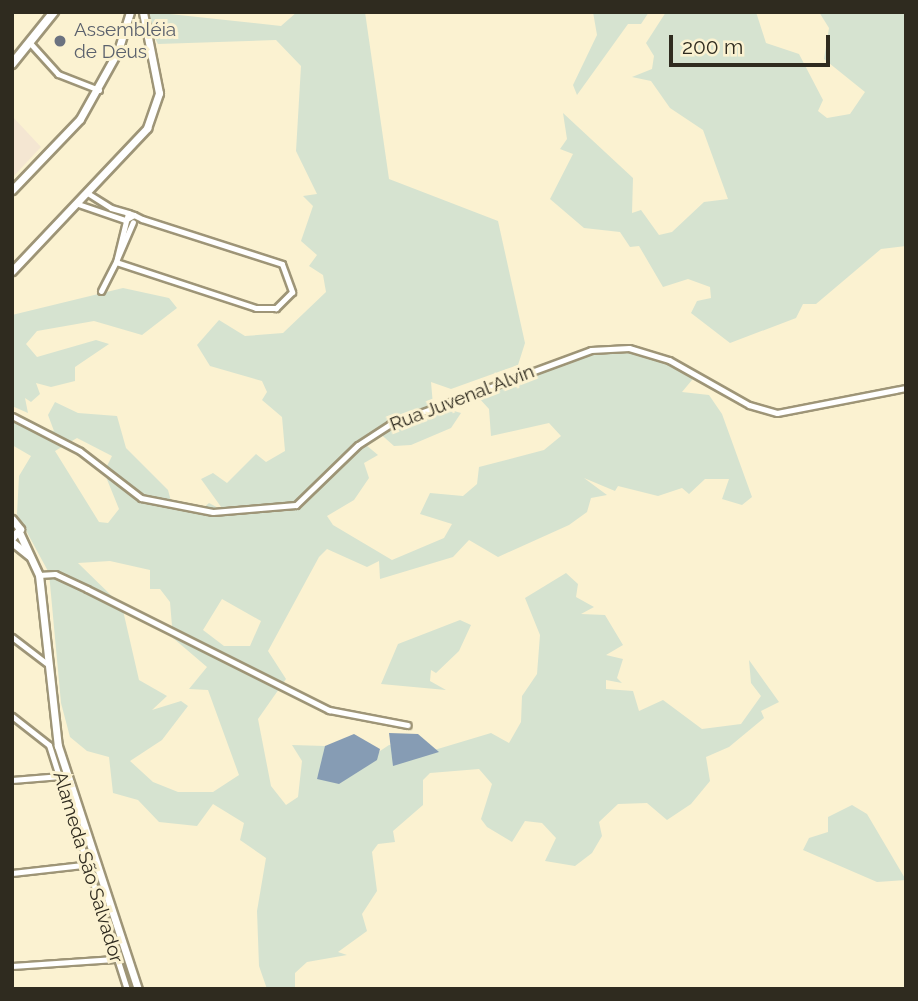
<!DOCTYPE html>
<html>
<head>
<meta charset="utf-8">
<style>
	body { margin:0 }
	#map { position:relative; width:918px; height:1001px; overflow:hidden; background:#fbf2d1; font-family:Raleway,sans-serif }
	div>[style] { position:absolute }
	.education>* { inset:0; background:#f4e6d2 }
	.green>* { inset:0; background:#d6e3d0 }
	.water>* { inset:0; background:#869cb4 }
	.roads { filter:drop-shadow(2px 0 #9e9577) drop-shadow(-2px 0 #9e9577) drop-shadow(0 2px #9e9577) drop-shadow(0 -2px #9e9577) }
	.street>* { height:5px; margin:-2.5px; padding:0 2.5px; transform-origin:2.5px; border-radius:2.5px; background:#fff }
	.secondary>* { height:7px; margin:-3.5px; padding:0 3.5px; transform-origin:3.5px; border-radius:3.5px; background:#fff }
	.primary>* { height:8px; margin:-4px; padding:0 4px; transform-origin:4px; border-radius:4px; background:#fff }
	.dots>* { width:19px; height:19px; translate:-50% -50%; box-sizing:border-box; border:4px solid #fbf2d1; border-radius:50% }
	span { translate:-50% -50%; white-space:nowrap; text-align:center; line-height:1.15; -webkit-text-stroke:6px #fbf2d1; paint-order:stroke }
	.worship-label { font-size:19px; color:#5b616d }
	.left { translate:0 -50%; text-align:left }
	.street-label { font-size:19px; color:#2f2b1f }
	.frame { position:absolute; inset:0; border:14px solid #2f2b1f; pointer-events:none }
	.scale { position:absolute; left:669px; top:35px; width:161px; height:32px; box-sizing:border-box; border:4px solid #2f2b1f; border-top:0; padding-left:9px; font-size:21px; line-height:24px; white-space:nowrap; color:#2f2b1f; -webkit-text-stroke:5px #fbf2d1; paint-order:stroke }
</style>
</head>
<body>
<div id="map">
	<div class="education">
		<div style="clip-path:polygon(12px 116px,41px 147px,12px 178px)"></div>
	</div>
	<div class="green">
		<div style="clip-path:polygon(evenodd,151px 12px,281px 26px,297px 12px,365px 12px,389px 179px,498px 221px,525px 343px,518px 365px,451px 389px,431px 382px,433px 405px,461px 413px,451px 428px,411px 445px,394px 446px,376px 430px,368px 433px,366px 445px,378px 455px,364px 463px,369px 478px,354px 500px,327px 516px,333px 525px,392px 560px,444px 538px,452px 524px,420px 514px,430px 493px,463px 496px,477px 484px,479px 467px,544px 450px,561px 436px,549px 423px,491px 436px,489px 409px,478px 397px,608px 345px,633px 347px,697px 374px,682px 392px,709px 395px,722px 414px,752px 497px,742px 505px,722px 499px,729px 479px,705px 479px,689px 494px,682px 488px,658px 496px,618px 486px,615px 491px,584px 478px,607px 495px,591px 498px,587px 512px,569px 525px,498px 557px,469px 540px,453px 557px,380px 579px,379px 561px,367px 567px,327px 549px,319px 557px,268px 651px,286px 679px,258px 719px,271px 786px,286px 805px,298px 797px,302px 761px,292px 745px,325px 746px,362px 763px,389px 745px,431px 751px,491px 733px,509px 743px,521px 722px,522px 696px,537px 674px,540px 635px,525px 598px,566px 573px,578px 584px,576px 597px,594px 607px,581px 614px,605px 615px,623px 645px,606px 655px,623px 659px,617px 678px,622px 683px,606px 680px,606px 689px,633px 691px,639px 711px,663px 700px,702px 729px,741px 724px,761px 696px,751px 683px,749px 660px,779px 702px,761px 711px,764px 718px,729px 747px,706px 757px,710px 781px,691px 804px,667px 820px,647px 803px,618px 804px,599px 822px,602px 836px,592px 853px,575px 866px,545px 861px,556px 838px,542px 823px,525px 821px,512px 842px,487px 827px,481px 819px,492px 784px,479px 769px,430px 773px,423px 780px,423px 805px,393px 831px,395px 842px,378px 844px,372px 852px,377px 891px,362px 914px,367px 931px,338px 952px,347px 955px,307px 962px,295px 973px,295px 989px,267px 989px,259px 966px,257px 911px,266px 858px,240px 840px,244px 823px,213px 804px,197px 826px,159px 822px,138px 800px,113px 793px,109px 757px,87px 751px,70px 737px,61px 703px,49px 573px,17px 514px,19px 476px,31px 456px,12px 445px,12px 422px,54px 431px,48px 415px,55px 402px,78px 413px,117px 416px,126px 448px,168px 490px,171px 501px,202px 509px,209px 503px,224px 511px,201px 479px,213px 473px,227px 483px,256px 454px,266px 462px,285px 451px,282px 417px,262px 400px,267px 392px,262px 381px,210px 366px,197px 345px,219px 320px,245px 336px,283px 333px,326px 292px,323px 275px,309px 266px,317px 255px,301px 241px,313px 206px,303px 196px,317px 194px,296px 151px,301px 66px,276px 40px,158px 44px,144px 18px,151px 12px,77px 438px,112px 456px,104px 472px,119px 509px,108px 523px,99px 522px,55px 451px,77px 438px,151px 12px,110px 561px,150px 570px,150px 589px,160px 589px,170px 602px,173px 638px,207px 667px,189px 689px,208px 690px,239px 775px,213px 792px,178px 792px,153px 782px,130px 761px,162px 740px,188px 706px,181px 701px,152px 710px,167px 696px,139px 680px,122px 606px,78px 563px,110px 561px,151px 12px,222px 599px,261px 621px,250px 646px,224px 646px,203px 630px,222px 599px)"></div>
		<div style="clip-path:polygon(593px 12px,649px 12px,641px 24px,628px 24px,577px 95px,573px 85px,597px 35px)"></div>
		<div style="clip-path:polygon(666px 12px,756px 12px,766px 43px,799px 54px,823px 100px,818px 111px,827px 118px,850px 114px,865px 92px,824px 59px,829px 28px,819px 12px,906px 12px,906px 246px,881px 249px,816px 304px,803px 304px,796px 318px,730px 343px,691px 313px,697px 301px,711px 298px,710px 287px,688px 279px,663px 287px,639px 246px,630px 247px,620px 232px,584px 228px,550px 199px,573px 154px,560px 149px,567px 139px,563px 113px,633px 178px,632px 213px,641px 210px,659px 235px,672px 232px,704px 202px,728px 199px,703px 130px,670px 108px,651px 81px,632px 77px,652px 69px,654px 56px,646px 43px)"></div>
		<div style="clip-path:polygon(123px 288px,169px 298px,177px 308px,142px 335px,94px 321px,37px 331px,26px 344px,37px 357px,96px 340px,109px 344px,75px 367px,75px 381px,51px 387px,36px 383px,40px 394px,31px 402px,25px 398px,28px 413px,12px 406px,12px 315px)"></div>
		<div style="clip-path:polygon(460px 620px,471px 625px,459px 651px,436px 673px,431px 670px,430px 681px,446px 690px,381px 684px,398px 644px)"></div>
		<div style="clip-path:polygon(852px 805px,867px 814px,906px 880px,877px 882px,803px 850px,809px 838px,828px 832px,828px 817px)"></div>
	</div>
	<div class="water">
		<div style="clip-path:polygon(389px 733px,418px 734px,439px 752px,393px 766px)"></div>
		<div style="clip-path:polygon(354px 734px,380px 749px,377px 760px,339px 784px,317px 779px,325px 746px)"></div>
	</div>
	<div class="roads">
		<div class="street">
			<div style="left:30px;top:43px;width:42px;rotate:47.9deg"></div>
			<div style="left:58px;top:74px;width:44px;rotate:21.3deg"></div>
			<div style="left:89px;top:194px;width:26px;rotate:32deg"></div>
			<div style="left:111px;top:208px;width:18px;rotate:16deg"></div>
			<div style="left:128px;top:213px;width:6px;rotate:18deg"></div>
			<div style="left:134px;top:215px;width:9px;rotate:27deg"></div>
			<div style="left:142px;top:219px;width:147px;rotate:17.8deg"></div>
			<div style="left:282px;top:264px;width:30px;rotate:70deg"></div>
			<div style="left:292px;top:292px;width:23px;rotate:135deg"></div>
			<div style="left:276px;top:308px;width:20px;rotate:180deg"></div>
			<div style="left:256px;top:308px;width:147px;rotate:-161.8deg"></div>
			<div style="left:116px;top:262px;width:50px;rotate:-76.2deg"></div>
			<div style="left:78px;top:204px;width:50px;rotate:18.8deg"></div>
			<div style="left:125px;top:220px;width:10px;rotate:-29deg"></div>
			<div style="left:117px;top:259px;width:40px;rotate:-66.6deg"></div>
			<div style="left:101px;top:291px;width:33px;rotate:-63deg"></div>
			<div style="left:12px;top:416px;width:76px;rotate:27.2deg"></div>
			<div style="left:80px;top:451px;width:77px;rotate:37.6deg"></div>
			<div style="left:141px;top:498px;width:73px;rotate:11deg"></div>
			<div style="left:213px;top:512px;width:83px;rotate:-4.8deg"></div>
			<div style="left:296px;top:505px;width:86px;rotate:-44.1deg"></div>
			<div style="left:358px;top:445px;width:38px;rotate:-33deg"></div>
			<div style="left:390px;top:424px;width:214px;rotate:-20.2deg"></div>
			<div style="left:591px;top:350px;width:38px;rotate:-3deg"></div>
			<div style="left:629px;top:348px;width:42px;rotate:16.7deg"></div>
			<div style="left:669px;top:360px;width:92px;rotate:29.4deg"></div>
			<div style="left:749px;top:405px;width:29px;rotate:16deg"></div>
			<div style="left:777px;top:413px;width:131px;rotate:-11deg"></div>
			<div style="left:39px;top:575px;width:16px;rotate:-4deg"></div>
			<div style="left:55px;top:574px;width:35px;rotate:25deg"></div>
			<div style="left:87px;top:589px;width:271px;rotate:26.6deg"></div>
			<div style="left:329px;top:710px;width:80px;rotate:10.8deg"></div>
			<div style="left:12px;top:637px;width:43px;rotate:37.4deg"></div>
			<div style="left:12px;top:716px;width:47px;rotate:38.1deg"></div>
			<div style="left:49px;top:745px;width:256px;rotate:72.3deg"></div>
			<div style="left:12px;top:780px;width:49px;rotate:-4.7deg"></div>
			<div style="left:12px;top:873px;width:80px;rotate:-6.5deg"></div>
			<div style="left:12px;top:966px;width:103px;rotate:-3.9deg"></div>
		</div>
		<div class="secondary">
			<div style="left:12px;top:190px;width:98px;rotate:-46.2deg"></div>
			<div style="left:80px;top:119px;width:78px;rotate:-60.8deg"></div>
			<div style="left:118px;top:51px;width:41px;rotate:-72.9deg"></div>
			<div style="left:12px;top:271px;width:197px;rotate:-46.6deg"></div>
			<div style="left:147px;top:128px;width:37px;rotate:-71deg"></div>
			<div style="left:159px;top:93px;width:83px;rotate:-101.2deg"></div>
			<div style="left:12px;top:519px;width:13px;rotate:51deg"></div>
			<div style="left:20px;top:529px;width:12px;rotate:132deg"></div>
			<div style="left:19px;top:532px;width:47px;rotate:65.1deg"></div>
			<div style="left:39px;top:575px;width:172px;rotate:83.7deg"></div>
			<div style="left:58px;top:746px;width:256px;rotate:71.8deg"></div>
			<div style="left:12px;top:542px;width:22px;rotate:39deg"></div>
		</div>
		<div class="primary">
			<div style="left:12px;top:64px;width:67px;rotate:-51.1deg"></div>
		</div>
	</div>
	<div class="dots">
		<div style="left:60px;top:41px;background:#6b7280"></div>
	</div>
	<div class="worship-label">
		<span class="left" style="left:74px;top:41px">Assembléia<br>de Deus</span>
	</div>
	<div class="street-label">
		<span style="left:462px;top:398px;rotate:-21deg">Rua Juvenal Alvin</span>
		<span style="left:88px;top:867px;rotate:73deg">Alameda São Salvador</span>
	</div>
	<div class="frame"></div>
	<div class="scale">200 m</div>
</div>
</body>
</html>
